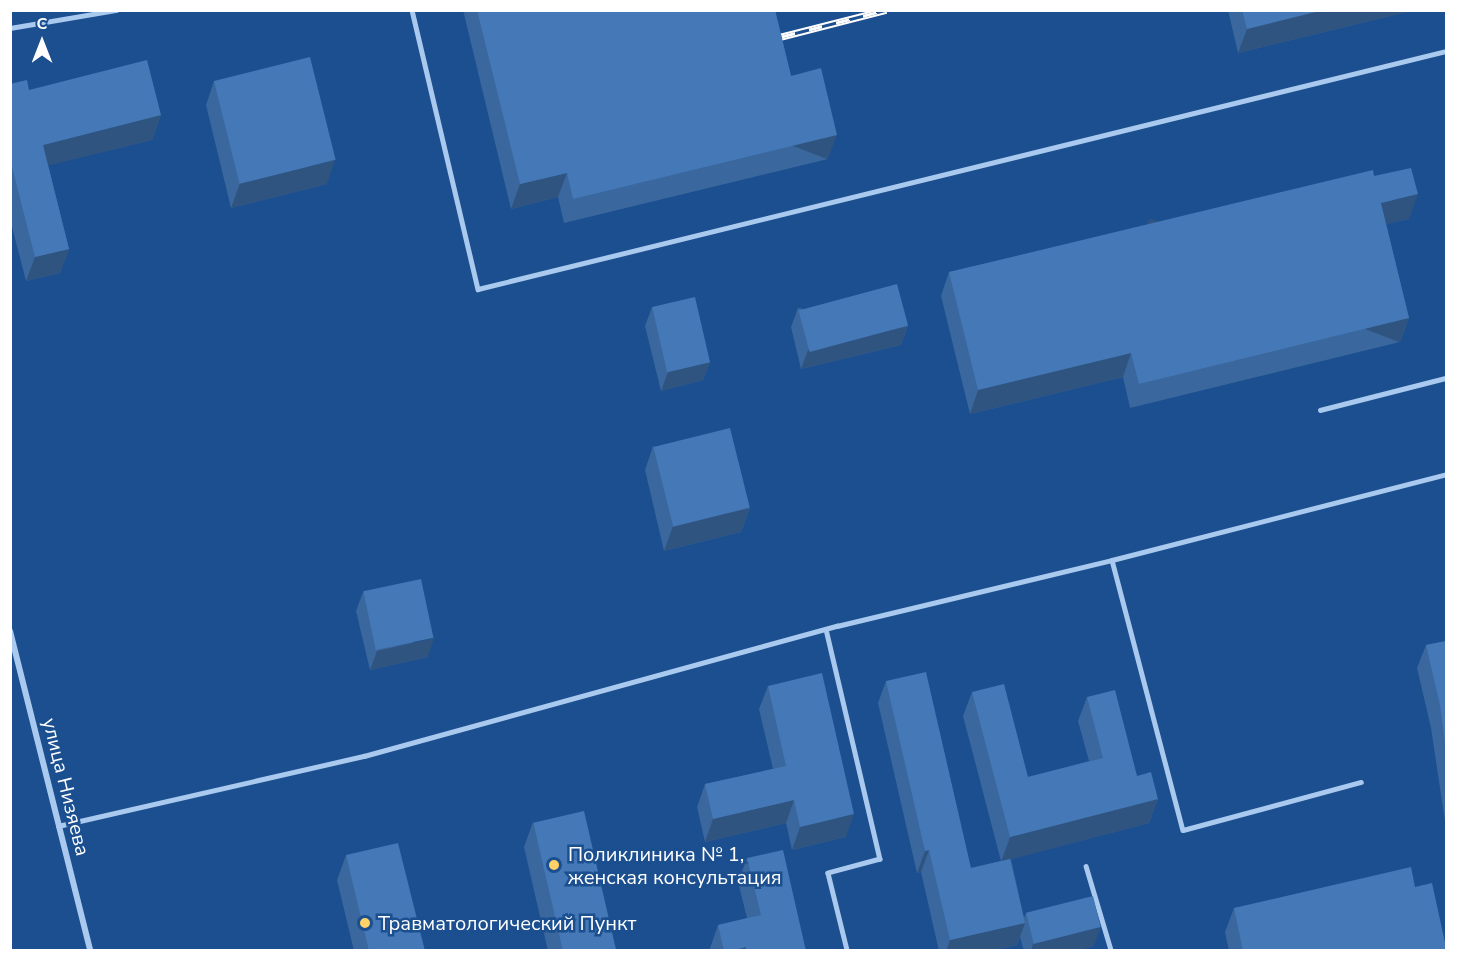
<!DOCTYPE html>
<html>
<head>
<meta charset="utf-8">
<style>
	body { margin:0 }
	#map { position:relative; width:1457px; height:961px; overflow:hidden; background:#1b4f8f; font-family:"Nunito Sans",sans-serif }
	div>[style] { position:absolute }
	.service>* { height:4.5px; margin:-2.25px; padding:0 2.25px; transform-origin:2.25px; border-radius:2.25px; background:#a9c9ee }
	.minor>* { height:6px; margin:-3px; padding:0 3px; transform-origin:3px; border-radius:3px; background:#a9c9ee }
	.rail>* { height:7px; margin-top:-3.5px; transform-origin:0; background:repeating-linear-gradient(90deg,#1b4f8f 0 14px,#fff 0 28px); box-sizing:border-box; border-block:2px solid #fff }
	.wall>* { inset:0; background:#3a679d }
	.shaded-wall>* { inset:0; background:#305480; transform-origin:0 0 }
	.building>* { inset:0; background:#4478b7; transform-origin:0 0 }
	.dots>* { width:16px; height:16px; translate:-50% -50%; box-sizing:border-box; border:3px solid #1b4f8f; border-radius:50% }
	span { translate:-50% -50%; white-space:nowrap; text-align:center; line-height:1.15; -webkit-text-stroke:5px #1b4f8f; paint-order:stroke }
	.street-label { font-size:20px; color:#fff }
	.poi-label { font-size:20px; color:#fff }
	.left { translate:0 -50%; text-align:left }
	.frame { position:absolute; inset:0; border:12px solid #fff; pointer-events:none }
	.north { position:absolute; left:12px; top:12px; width:60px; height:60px; -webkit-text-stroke:4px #1b4f8f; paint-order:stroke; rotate:0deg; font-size:16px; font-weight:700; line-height:24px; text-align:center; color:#fff }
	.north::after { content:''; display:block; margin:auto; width:21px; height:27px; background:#fff; clip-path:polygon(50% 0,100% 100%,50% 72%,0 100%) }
</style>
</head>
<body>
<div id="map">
	<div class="service">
		<div style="left:412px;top:10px;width:287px;rotate:76.7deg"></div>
		<div style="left:478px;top:289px;width:997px;rotate:-13.81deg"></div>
		<div style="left:10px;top:28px;width:108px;rotate:-9.6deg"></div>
		<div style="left:1320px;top:410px;width:130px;rotate:-14.3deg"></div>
		<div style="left:1112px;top:560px;width:279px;rotate:75.3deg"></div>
		<div style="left:1183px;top:830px;width:184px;rotate:-15.1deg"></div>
		<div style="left:826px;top:629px;width:236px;rotate:76.8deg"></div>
		<div style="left:880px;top:859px;width:54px;rotate:164.9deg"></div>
		<div style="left:828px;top:873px;width:79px;rotate:76.1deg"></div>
		<div style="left:58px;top:826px;width:314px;rotate:-12.9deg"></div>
		<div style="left:364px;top:756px;width:491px;rotate:-15.4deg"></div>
		<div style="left:837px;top:626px;width:283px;rotate:-13.5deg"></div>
		<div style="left:1112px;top:560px;width:345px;rotate:-14.4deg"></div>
		<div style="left:1086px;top:866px;width:88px;rotate:73.4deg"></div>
	</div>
	<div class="minor">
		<div style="left:10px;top:631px;width:329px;rotate:75.9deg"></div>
	</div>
	<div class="rail">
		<div style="left:768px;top:40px;width:122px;rotate:-14.3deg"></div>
	</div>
	<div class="wall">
		<div style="clip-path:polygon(463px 10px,775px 10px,791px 76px,828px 159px,564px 223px,558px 197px,511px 209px)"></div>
		<div style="clip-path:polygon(1228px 10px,1415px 10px,1238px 53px)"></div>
		<div style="clip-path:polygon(214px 81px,327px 184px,231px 208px,206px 105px)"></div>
		<div style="clip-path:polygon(10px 84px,29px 90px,161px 115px,152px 140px,48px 165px,69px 249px,60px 273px,26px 281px,10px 219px)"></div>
		<div style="clip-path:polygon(1374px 176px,1409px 219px,1386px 224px,1409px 318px,1400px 342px,1130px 408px,1123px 377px,970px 414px,941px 296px,949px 272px)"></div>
		<div style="clip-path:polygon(652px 307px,710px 362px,703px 380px,661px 391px,645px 326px)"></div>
		<div style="clip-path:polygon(798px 308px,908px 326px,901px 345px,801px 369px,791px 327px)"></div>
		<div style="clip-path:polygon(653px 446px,750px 508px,741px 532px,664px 551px,645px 470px)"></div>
		<div style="clip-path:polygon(363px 592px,428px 657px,370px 670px,356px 611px)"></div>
		<div style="clip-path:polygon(1446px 641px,1446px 828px,1431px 728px,1417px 668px,1426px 645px)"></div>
		<div style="clip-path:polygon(886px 681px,971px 868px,1001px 861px,963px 716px,972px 692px,1028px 777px,1089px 761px,1078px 721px,1087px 697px,1137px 776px,1158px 799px,1149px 823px,1011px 859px,1024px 918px,1026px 913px,1094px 946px,1075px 951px,1024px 951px,1020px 937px,1017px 945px,993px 951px,939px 951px,921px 872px,917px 873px,878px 703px)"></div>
		<div style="clip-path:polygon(768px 686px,846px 837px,792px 850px,786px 823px,705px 842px,697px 807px,705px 784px,773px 769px,759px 709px)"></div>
		<div style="clip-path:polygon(533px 822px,616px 951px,548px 951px,524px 847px)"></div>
		<div style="clip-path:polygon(346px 855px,425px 951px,354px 951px,337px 880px)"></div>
		<div style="clip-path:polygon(747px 858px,806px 951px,709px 951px,718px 925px,747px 918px,738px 882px)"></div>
		<div style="clip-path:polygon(1415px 887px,1446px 951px,1229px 951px,1225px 932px,1234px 908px)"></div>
	</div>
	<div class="shaded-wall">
		<div style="clip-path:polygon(1323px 10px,1415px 10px,1238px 53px,1247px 29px)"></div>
		<div style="clip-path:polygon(161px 115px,152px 140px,34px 169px,43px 145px)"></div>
		<div style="left:837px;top:135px;width:26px;height:272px;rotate:111deg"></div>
		<div style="clip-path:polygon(335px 160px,327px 184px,231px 208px,240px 183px)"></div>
		<div style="clip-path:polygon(567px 173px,558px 197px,511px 209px,520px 184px)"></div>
		<div style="clip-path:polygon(1418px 194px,1409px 219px,1372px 227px,1381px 203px)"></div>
		<div style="clip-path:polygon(69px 249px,60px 273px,26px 281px,35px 257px)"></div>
		<div style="left:1409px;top:318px;width:26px;height:278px;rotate:111deg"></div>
		<div style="clip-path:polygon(908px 326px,901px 345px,801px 369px,808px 350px)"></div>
		<div style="clip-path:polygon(1131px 353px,1123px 377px,970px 414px,978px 390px)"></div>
		<div style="clip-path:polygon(710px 362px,703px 380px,661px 391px,668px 372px)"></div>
		<div style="clip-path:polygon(750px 508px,741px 532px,664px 551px,673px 526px)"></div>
		<div style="clip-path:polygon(434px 638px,428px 657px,370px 670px,377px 651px)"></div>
		<div style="clip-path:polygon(1158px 799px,1149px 823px,1001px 862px,1010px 837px)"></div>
		<div style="clip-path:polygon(794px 800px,786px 823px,705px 842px,713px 819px)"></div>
		<div style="clip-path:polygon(854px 814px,846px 837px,792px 850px,800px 827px)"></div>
		<div style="clip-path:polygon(929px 850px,921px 872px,917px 873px,925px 851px)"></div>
		<div style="clip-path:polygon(1025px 923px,1017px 945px,993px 951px,946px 951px,950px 940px)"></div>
		<div style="clip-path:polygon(1101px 927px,1094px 946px,1075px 951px,1031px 951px,1033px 944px)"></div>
		<div style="clip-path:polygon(746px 947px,745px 951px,731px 951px)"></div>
	</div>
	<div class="building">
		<div style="clip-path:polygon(477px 10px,775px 10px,791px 76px,821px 68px,837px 135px,573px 199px,567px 173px,520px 184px)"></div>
		<div style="clip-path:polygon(1242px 10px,1323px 10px,1247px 29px)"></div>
		<div style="left:310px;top:57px;width:106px;height:99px;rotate:76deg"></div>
		<div style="clip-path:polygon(147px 60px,161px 115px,43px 145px,69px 249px,35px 257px,10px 159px,10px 84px,27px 80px,29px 90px)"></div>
		<div style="clip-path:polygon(1411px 168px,1418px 194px,1381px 203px,1409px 318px,1139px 384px,1131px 353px,978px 390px,949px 272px,1373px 170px,1374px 176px)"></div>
		<div style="left:897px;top:284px;width:43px;height:102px;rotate:75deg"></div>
		<div style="left:695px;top:297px;width:67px;height:44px;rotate:77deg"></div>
		<div style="left:730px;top:428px;width:82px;height:79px;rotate:76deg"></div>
		<div style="left:421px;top:579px;width:60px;height:59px;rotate:78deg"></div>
		<div style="clip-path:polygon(1446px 641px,1446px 750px,1440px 705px,1426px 645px)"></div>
		<div style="clip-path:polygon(926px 672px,971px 868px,1010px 859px,1025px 923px,950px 940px,929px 850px,925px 851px,886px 681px)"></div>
		<div style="clip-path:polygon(822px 673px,854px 814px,800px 827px,794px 800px,713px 819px,705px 784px,786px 766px,768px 686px)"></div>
		<div style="clip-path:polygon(1004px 684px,1028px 777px,1103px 758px,1087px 697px,1115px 690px,1137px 776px,1151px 772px,1158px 799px,1010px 837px,972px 692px)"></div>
		<div style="left:584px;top:811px;width:144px;height:52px;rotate:77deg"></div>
		<div style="clip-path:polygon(398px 843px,425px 951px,369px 951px,346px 855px)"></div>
		<div style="clip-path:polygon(783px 850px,806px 951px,747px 951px,746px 947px,731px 951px,724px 951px,718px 925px,761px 915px,747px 858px)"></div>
		<div style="clip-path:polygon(1411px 867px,1415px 887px,1432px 883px,1446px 947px,1446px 951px,1243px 951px,1234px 908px)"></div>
		<div style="left:1093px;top:896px;width:32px;height:69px;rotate:76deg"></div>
	</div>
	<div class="dots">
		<div style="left:554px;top:865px;background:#ffd166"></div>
		<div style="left:365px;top:923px;background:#ffd166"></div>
	</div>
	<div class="street-label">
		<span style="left:66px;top:787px;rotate:76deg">улица Низяева</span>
	</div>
	<div class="poi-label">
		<span class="left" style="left:568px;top:866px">Поликлиника № 1,<br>женская консультация</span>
		<span class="left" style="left:378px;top:923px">Травматологический Пункт</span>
	</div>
	<div class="frame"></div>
	<div class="north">С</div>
</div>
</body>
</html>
